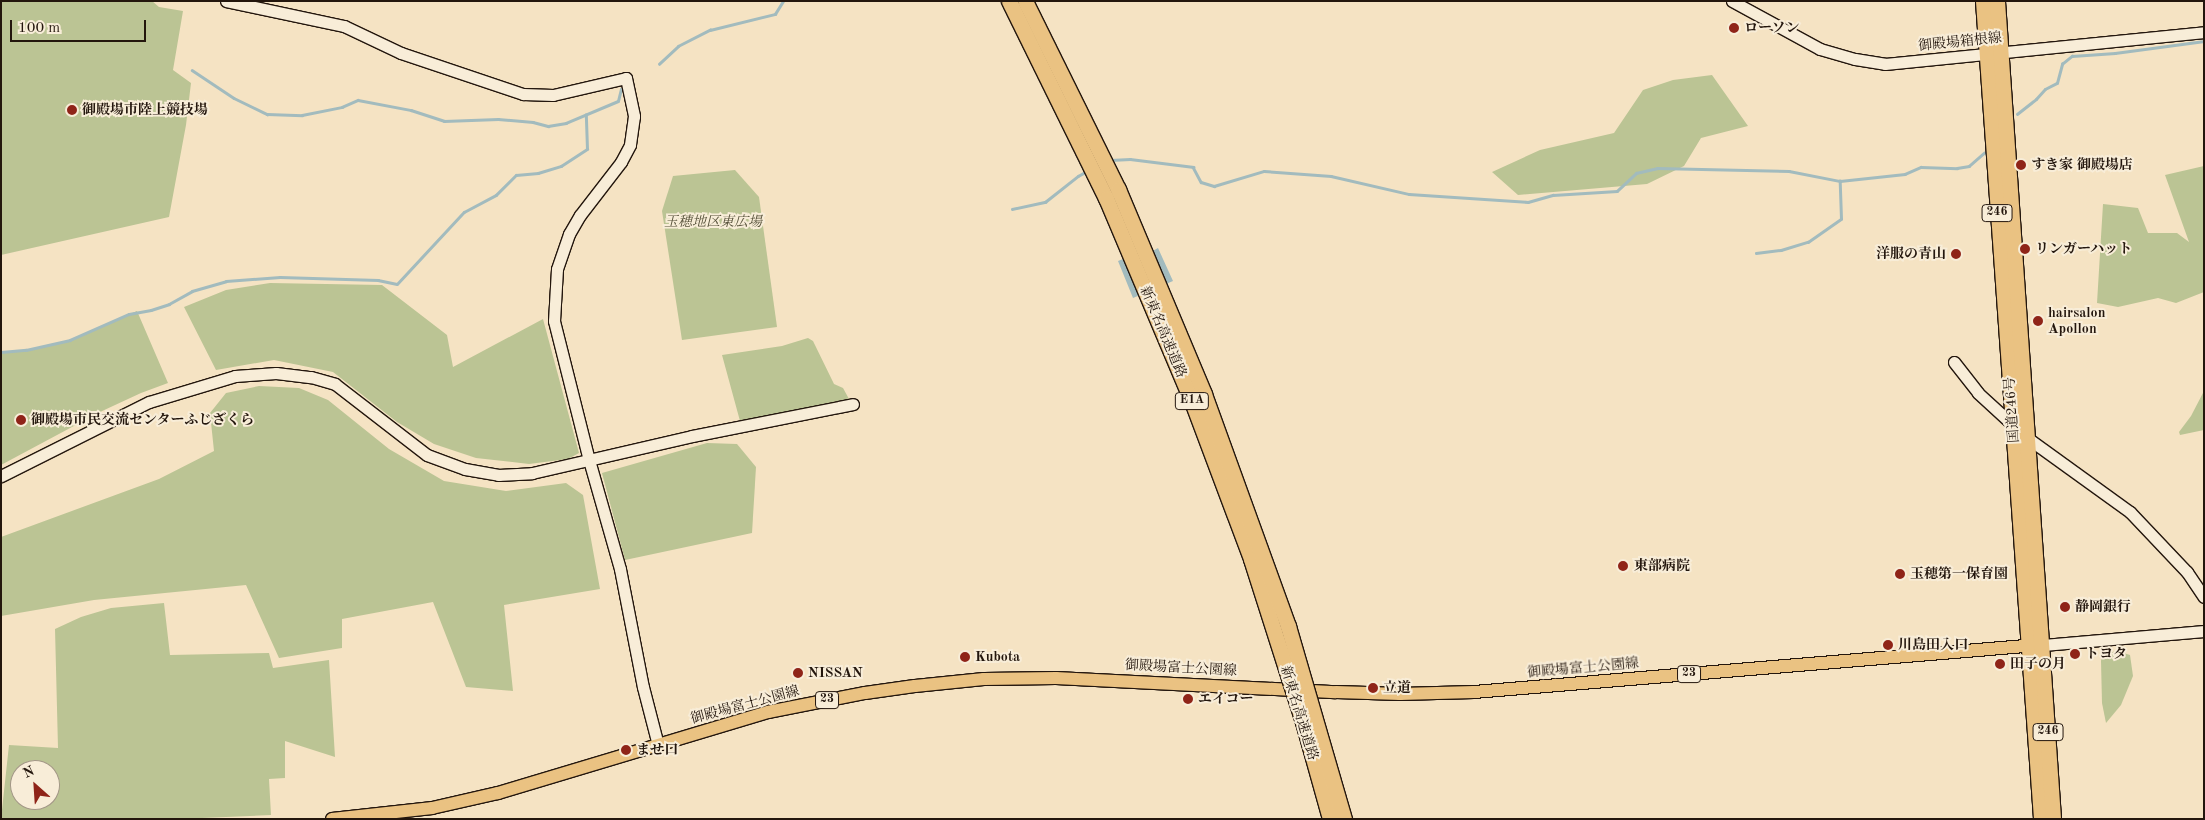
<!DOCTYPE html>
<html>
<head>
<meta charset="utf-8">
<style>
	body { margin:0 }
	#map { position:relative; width:2205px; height:820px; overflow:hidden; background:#f5e3c3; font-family:"Old Standard TT","Noto Serif JP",serif }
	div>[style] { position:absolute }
	.green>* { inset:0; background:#bbc494 }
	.water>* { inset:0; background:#a2bbbe }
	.stream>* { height:2.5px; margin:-1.25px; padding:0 1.25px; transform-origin:1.25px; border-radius:1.25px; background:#a2bbbe }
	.roads { filter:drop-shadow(1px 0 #23160d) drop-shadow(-1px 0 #23160d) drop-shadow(0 1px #23160d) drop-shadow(0 -1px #23160d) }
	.secondary>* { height:11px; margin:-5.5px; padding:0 5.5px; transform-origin:5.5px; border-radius:5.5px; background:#f8edd8 }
	.primary>* { height:12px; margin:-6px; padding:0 6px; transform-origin:6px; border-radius:6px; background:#eac282 }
	.highway>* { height:15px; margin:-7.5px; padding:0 7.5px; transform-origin:7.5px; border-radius:7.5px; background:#eac282 }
	.bridges { filter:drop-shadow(1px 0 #23160d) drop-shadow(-1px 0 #23160d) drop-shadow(0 1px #23160d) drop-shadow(0 -1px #23160d) }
	.highway-bridge>* { height:15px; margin:-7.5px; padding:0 7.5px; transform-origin:7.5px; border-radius:7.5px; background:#eac282 }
	.dots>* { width:14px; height:14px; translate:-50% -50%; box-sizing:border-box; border:2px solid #f8edd8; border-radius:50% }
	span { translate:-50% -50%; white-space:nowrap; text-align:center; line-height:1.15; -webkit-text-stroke:4px #f8edd8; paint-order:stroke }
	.shield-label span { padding:1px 4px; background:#f8edd8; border:1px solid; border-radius:4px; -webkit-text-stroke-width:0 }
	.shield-label { font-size:12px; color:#23160d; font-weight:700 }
	.poi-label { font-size:14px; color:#23160d; font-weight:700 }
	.left { translate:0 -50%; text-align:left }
	.right { translate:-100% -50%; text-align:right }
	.street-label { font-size:14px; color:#23160d }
	.park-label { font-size:14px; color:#58533c; font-style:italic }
	.frame { position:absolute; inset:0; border:2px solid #23160d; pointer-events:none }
	.north { position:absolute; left:10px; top:760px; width:50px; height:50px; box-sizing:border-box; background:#f8edd8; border:1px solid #a39787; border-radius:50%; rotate:334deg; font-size:14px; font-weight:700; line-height:20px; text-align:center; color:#23160d }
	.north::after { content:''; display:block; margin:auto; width:18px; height:22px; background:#8f2418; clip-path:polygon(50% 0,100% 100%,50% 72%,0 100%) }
	.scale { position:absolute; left:10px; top:20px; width:136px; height:22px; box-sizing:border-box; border:2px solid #23160d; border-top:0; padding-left:6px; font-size:15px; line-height:18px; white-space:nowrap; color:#23160d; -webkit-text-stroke:4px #f8edd8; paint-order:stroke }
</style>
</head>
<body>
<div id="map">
	<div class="green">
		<div style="clip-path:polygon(1px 1px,152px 1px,159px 7px,183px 11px,173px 70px,191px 83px,186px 125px,169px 217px,1px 255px)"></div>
		<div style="clip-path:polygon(1712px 75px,1748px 126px,1701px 138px,1684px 166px,1647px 184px,1518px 195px,1492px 172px,1540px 150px,1614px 133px,1643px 90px,1673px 80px)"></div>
		<div style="clip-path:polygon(2204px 166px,2204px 292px,2176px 303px,2158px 298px,2118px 307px,2097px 303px,2103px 204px,2138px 208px,2148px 233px,2177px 233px,2189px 242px,2165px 175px)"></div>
		<div style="clip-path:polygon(735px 170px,759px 197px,777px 327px,682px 340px,662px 211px,673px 176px)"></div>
		<div style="clip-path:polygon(270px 283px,382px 285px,447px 335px,453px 367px,543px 319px,579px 453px,568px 459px,529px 464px,476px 458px,434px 444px,397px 422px,333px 372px,274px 360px,216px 370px,184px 307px,226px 290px)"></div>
		<div style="clip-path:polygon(137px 311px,168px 383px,141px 393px,100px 412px,1px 465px,1px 352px,26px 350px,70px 340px)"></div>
		<div style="clip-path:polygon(808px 338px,813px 341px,834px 384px,843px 388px,849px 399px,740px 421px,722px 355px,782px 346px)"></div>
		<div style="clip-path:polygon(259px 386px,299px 388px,328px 400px,389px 449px,444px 481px,506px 491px,566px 483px,583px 495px,600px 589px,504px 605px,513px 691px,466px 687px,433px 602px,342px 619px,342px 648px,279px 658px,246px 585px,94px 600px,1px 616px,1px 537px,159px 479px,214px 451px,210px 413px,226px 393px)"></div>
		<div style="clip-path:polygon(2204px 391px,2204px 430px,2180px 435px,2179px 432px,2191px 416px)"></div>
		<div style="clip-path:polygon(707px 443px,737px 444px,756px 467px,752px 533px,625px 560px,602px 473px)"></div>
		<div style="clip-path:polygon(evenodd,164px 603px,170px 655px,269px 653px,273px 668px,329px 660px,335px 757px,285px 741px,285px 778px,269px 779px,271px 815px,178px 819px,1px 819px,9px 745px,58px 748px,55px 629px,81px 617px,111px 608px,164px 603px,20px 770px,50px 770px,50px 800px,20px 800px,20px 770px)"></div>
		<div style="clip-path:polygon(2117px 651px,2130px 655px,2133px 676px,2121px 705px,2106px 723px,2102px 703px,2101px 661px,2102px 654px)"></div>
	</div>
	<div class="water">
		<div style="clip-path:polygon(1158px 248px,1173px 281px,1133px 298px,1118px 261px,1148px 249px,1151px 252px)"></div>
	</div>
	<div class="stream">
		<div style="left:659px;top:64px;width:26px;rotate:-43deg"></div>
		<div style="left:678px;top:46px;width:36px;rotate:-27deg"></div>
		<div style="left:710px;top:30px;width:67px;rotate:-13.8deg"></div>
		<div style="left:775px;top:14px;width:15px;rotate:-58deg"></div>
		<div style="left:192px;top:70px;width:50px;rotate:33.7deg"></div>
		<div style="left:234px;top:98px;width:37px;rotate:26deg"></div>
		<div style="left:267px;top:114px;width:35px;rotate:2deg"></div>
		<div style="left:302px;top:115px;width:41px;rotate:-11.3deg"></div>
		<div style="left:342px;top:107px;width:17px;rotate:-24deg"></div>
		<div style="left:358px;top:100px;width:54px;rotate:10.7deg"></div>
		<div style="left:411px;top:110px;width:35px;rotate:18deg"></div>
		<div style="left:444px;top:121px;width:54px;rotate:-2.1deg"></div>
		<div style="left:498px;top:119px;width:35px;rotate:5deg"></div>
		<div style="left:533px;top:122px;width:16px;rotate:15deg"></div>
		<div style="left:548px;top:126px;width:18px;rotate:-9deg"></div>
		<div style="left:566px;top:123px;width:56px;rotate:-22.9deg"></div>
		<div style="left:618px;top:101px;width:12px;rotate:-76deg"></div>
		<div style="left:2017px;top:114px;width:24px;rotate:-38deg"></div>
		<div style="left:2036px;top:99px;width:13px;rotate:-48deg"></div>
		<div style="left:2045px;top:89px;width:13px;rotate:-27deg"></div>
		<div style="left:2057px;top:83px;width:20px;rotate:-75deg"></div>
		<div style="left:2062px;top:64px;width:13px;rotate:-39deg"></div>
		<div style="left:2072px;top:56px;width:43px;rotate:-4deg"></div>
		<div style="left:2115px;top:53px;width:90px;rotate:-7.7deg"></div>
		<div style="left:1110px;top:160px;width:20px;rotate:-3deg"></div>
		<div style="left:1130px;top:159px;width:64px;rotate:7.2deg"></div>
		<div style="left:1193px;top:167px;width:17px;rotate:62deg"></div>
		<div style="left:1201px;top:182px;width:14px;rotate:17deg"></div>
		<div style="left:1214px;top:186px;width:52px;rotate:-16.7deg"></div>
		<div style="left:1264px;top:171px;width:67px;rotate:4.3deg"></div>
		<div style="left:1331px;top:176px;width:80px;rotate:13deg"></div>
		<div style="left:1409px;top:194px;width:119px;rotate:3.8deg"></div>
		<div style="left:1528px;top:202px;width:26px;rotate:-16deg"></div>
		<div style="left:1553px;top:195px;width:64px;rotate:-3.6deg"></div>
		<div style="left:1617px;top:191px;width:26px;rotate:-43deg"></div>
		<div style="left:1636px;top:173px;width:22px;rotate:-13deg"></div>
		<div style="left:1657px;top:168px;width:132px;rotate:1.3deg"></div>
		<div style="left:1789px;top:171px;width:52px;rotate:11.1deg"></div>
		<div style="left:1840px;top:181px;width:65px;rotate:-6.1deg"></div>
		<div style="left:1905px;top:174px;width:17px;rotate:-24deg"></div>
		<div style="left:1921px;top:167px;width:36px;rotate:2deg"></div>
		<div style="left:1957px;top:168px;width:12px;rotate:-9deg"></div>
		<div style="left:1969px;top:166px;width:20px;rotate:-41deg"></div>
		<div style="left:1012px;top:209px;width:34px;rotate:-12deg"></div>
		<div style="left:1045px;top:202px;width:42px;rotate:-38.2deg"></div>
		<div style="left:1078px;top:176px;width:10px;rotate:-29deg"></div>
		<div style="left:1756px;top:253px;width:25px;rotate:-7deg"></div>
		<div style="left:1781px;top:250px;width:28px;rotate:-17deg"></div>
		<div style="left:1808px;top:242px;width:40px;rotate:-34.9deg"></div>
		<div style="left:1841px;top:219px;width:38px;rotate:-92deg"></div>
		<div style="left:1px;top:352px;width:25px;rotate:-5deg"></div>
		<div style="left:26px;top:350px;width:45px;rotate:-12.8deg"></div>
		<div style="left:70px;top:340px;width:64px;rotate:-23.8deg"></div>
		<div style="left:129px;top:314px;width:22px;rotate:-10deg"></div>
		<div style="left:151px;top:310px;width:19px;rotate:-18deg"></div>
		<div style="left:169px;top:304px;width:26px;rotate:-29deg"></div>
		<div style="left:192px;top:291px;width:35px;rotate:-16deg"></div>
		<div style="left:226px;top:281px;width:54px;rotate:-4.2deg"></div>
		<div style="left:280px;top:277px;width:98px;rotate:1.8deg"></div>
		<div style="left:378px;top:280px;width:19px;rotate:12deg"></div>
		<div style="left:397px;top:284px;width:98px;rotate:-47.1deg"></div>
		<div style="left:464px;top:212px;width:36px;rotate:-28deg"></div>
		<div style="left:496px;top:195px;width:28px;rotate:-45deg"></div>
		<div style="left:516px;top:175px;width:22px;rotate:-5deg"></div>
		<div style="left:538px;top:173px;width:24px;rotate:-17deg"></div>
		<div style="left:561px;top:166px;width:31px;rotate:-33deg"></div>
		<div style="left:587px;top:149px;width:34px;rotate:-92deg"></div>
	</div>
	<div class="roads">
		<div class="secondary">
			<div style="left:226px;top:1px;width:121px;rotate:12deg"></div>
			<div style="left:344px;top:26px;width:63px;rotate:25.3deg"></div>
			<div style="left:401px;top:53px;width:129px;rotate:18.6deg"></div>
			<div style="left:523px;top:94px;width:30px;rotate:2deg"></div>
			<div style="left:553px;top:95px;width:75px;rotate:-13.1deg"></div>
			<div style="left:626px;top:78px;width:39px;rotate:78deg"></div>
			<div style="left:634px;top:116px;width:29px;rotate:98deg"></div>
			<div style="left:630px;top:145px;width:19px;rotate:118deg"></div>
			<div style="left:621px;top:162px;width:67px;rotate:127.7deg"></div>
			<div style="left:580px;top:215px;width:22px;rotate:120deg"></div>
			<div style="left:569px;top:234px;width:37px;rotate:109deg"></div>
			<div style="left:557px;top:269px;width:52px;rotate:93.3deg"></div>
			<div style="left:554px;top:321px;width:143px;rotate:75.9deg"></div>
			<div style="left:589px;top:460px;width:113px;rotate:74.1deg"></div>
			<div style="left:620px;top:569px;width:120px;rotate:79deg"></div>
			<div style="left:643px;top:687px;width:60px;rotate:75.5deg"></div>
			<div style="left:1732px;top:1px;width:100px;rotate:28.6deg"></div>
			<div style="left:1820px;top:49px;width:36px;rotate:16deg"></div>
			<div style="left:1855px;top:59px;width:30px;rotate:9deg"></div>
			<div style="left:1885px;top:64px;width:321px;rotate:-5.7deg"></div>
			<div style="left:1954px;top:362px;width:39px;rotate:52deg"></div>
			<div style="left:1978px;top:393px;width:65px;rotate:42.5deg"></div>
			<div style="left:2026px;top:437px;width:128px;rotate:35.8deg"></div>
			<div style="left:2130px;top:512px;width:83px;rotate:46.5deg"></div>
			<div style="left:2187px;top:572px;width:30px;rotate:56deg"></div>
			<div style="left:1px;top:476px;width:165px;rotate:-26.6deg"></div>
			<div style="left:149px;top:402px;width:90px;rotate:-16.8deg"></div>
			<div style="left:235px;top:376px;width:41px;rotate:-4.2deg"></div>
			<div style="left:276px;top:373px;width:35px;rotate:7deg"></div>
			<div style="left:311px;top:377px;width:25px;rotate:16deg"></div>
			<div style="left:335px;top:384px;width:116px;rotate:37.7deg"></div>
			<div style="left:427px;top:455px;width:40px;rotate:20.2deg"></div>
			<div style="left:465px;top:469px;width:34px;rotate:10deg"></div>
			<div style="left:498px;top:475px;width:34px;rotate:-3deg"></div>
			<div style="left:532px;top:473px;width:164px;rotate:-13deg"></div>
			<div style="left:692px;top:436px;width:164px;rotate:-11.2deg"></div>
			<div style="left:2043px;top:645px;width:162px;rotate:-5deg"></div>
		</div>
		<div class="primary">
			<div style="left:332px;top:819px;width:101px;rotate:-6.3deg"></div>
			<div style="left:432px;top:808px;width:68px;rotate:-12.8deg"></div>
			<div style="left:498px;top:793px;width:282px;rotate:-16.7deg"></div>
			<div style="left:768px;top:712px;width:99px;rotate:-11.1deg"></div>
			<div style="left:865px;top:693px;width:50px;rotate:-8deg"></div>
			<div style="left:915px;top:686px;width:69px;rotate:-5.8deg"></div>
			<div style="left:984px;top:679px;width:72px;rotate:-0.8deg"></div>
			<div style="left:1056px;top:678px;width:280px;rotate:2.9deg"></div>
			<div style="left:1336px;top:692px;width:64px;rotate:1.8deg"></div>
			<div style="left:1400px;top:694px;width:74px;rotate:-1.5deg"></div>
			<div style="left:1474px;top:692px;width:565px;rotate:-4.77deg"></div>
		</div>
		<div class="highway">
			<div style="left:1983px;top:1px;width:820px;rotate:85.94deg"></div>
			<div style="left:1997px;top:1px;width:820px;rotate:86.08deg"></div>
		</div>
	</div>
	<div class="bridges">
		<div class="highway-bridge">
			<div style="left:1009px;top:1px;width:220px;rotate:63.8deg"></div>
			<div style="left:1106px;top:198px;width:218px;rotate:67.1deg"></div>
			<div style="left:1191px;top:399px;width:171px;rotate:69.4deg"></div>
			<div style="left:1251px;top:559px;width:171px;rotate:72.3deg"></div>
			<div style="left:1303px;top:722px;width:101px;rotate:74.4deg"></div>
			<div style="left:1025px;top:1px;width:210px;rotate:63.7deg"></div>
			<div style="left:1118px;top:189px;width:222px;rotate:67.2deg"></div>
			<div style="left:1204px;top:394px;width:247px;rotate:70.1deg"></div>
			<div style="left:1288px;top:626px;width:201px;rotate:73.8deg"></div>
		</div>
	</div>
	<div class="dots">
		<div style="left:1734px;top:28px;background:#8f2418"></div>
		<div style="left:72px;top:110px;background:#8f2418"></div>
		<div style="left:2021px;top:165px;background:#8f2418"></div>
		<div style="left:2025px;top:249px;background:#8f2418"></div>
		<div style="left:1956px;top:254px;background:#8f2418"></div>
		<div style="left:2038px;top:321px;background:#8f2418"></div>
		<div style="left:21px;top:420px;background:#8f2418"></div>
		<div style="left:1623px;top:566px;background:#8f2418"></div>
		<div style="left:1900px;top:574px;background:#8f2418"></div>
		<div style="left:2065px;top:607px;background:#8f2418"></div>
		<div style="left:1888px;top:645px;background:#8f2418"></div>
		<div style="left:2075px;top:654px;background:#8f2418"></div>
		<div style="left:965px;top:657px;background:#8f2418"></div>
		<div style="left:2000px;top:664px;background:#8f2418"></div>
		<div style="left:798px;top:673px;background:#8f2418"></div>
		<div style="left:1373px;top:688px;background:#8f2418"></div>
		<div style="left:1188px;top:699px;background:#8f2418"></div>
		<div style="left:626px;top:750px;background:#8f2418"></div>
	</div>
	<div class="shield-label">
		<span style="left:1997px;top:213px">246</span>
		<span style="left:1192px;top:401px">E1A</span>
		<span style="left:1689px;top:674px">23</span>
		<span style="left:827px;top:700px">23</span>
		<span style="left:2048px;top:732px">246</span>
	</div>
	<div class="poi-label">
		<span class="left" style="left:1744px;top:28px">ローソン</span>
		<span class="left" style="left:82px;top:110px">御殿場市陸上競技場</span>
		<span class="left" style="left:2031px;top:165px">すき家 御殿場店</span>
		<span class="left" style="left:2035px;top:249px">リンガーハット</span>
		<span class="right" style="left:1946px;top:254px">洋服の青山</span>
		<span class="left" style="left:2048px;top:321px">hairsalon<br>Apollon</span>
		<span class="left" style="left:31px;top:420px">御殿場市民交流センターふじざくら</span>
		<span class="left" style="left:1634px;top:566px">東部病院</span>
		<span class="left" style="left:1910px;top:574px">玉穂第一保育園</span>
		<span class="left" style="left:2075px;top:607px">静岡銀行</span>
		<span class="left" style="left:1898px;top:645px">川島田入口</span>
		<span class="left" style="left:2085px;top:654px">トヨタ</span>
		<span class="left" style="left:975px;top:657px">Kubota</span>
		<span class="left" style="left:2010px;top:664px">田子の月</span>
		<span class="left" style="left:808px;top:673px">NISSAN</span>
		<span class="left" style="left:1383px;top:688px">立道</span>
		<span class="left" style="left:1198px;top:699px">エイコー</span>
		<span class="left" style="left:636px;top:750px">ませ口</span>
	</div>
	<div class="street-label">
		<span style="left:1960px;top:42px;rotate:-6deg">御殿場箱根線</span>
		<span style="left:1163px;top:332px;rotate:67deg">新東名高速道路</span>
		<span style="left:2012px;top:410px;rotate:-94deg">国道246号</span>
		<span style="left:1181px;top:668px;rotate:3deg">御殿場富士公園線</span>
		<span style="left:1583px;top:668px;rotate:-5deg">御殿場富士公園線</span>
		<span style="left:745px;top:705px;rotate:-15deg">御殿場富士公園線</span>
		<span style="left:1299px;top:713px;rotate:73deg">新東名高速道路</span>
	</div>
	<div class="park-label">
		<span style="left:713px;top:222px">玉穂地区東広場</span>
	</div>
	<div class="frame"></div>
	<div class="north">N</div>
	<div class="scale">100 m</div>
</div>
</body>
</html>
